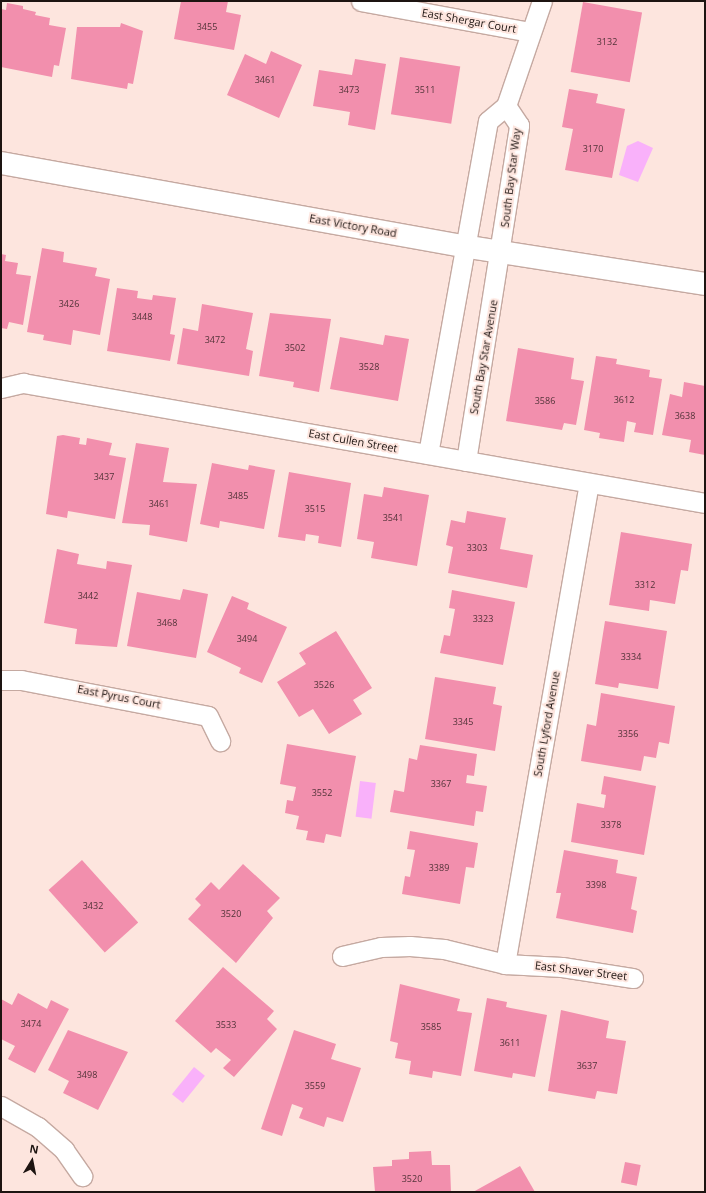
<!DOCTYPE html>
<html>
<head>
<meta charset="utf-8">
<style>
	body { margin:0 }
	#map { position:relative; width:706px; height:1193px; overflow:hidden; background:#fde5de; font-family:"Open Sans",sans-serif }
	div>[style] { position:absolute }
	.water>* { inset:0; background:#f9b1fa; transform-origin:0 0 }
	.building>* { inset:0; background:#f28fad; transform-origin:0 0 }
	.roads { filter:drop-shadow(1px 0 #c5a9a1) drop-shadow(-1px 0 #c5a9a1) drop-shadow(0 1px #c5a9a1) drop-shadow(0 -1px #c5a9a1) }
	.minor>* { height:19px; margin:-9.5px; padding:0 9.5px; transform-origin:9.5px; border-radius:9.5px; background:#fff }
	.secondary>* { height:22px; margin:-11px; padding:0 11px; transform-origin:11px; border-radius:11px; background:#fff }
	span { translate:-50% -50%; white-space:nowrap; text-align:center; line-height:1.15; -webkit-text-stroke:4px #fde5de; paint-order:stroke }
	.number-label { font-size:9px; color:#523338 }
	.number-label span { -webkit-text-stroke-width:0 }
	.street-label { font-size:11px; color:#1d1411 }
	.frame { position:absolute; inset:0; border:2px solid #1d1411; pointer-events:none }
	.north { position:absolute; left:12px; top:1141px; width:40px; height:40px; -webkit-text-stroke:3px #fde5de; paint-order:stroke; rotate:10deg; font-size:11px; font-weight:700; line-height:16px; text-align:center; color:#1d1411 }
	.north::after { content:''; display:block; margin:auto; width:14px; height:18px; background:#1d1411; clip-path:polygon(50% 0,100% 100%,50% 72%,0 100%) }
</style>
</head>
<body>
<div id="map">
	<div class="water">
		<div style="clip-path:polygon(638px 141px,653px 148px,638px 182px,619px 175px,627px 146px)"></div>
		<div style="left:360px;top:781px;width:16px;height:36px;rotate:7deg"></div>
		<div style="left:194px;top:1067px;width:14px;height:35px;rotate:39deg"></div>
	</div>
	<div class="building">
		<div style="clip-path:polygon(181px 1px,228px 1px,226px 12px,241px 15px,234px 50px,174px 39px)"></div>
		<div style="left:583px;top:2px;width:60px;height:71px;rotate:10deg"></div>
		<div style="clip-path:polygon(7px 3px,23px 6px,23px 9px,36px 12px,35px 15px,50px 18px,49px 25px,66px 28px,59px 66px,54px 65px,52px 77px,1px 67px,1px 9px,6px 10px)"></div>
		<div style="clip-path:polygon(121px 23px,143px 31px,133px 84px,128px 83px,127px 89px,71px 79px,77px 27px,120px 27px)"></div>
		<div style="clip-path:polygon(271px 51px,302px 65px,279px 118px,227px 95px,245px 54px,266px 64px)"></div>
		<div style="left:400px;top:57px;width:61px;height:58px;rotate:9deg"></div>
		<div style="clip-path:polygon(355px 59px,386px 64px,375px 130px,348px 125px,350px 112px,313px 106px,319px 70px,352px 75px)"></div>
		<div style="clip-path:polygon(569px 89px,598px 94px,596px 103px,625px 109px,612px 178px,565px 170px,573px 129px,562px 127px)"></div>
		<div style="clip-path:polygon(42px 248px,64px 252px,63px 262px,97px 268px,95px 276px,110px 279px,100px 335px,73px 330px,71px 345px,43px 340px,44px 335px,27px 332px)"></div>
		<div style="clip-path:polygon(1px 254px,6px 255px,5px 261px,18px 263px,16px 274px,31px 276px,23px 325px,9px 322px,7px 329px,1px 328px)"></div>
		<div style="clip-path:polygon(117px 288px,138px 291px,137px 298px,152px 300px,153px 295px,176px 298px,170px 334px,175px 335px,170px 361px,107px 351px)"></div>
		<div style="clip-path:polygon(202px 304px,253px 313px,246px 349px,253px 351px,249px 376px,177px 364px,183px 328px,198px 331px)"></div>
		<div style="clip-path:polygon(270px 313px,331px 319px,319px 392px,293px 387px,294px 382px,259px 376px)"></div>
		<div style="clip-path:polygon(385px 335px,409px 339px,398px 401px,330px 389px,340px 337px,383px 345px)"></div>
		<div style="clip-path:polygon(518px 348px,574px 358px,571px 379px,584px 381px,576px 425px,564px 423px,562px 430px,506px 421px)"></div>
		<div style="clip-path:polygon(596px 356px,617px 359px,616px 364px,650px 370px,649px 377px,662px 379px,653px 435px,634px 432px,636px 423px,627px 421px,624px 442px,599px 438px,600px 433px,584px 430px)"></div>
		<div style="clip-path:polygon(684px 382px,705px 386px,705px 455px,689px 452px,691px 440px,662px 435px,670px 394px,682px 397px)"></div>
		<div style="clip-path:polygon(63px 435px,80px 438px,79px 444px,86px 445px,87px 438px,112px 443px,109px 455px,126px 458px,115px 519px,68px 511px,67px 518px,46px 514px,57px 436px)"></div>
		<div style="clip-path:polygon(136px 443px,169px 448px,163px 482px,197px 484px,187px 542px,149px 535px,150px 525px,122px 523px)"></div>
		<div style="clip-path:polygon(212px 463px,248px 470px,249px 465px,275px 470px,264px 529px,220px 521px,219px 528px,200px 524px)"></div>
		<div style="clip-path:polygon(289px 472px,351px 483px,341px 547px,318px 543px,319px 536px,306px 534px,305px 541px,278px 537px)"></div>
		<div style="clip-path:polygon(384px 487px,429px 495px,417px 566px,371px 558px,374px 542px,357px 539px,364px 494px,382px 497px)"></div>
		<div style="clip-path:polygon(467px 511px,506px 518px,500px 549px,533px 555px,527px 588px,448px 573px,453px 547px,446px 545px,451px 520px,465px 523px)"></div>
		<div style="clip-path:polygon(621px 532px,692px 544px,688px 571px,681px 570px,675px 604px,650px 600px,649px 611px,609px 605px)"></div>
		<div style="clip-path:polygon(57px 549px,79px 554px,77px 564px,106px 569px,107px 561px,132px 565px,117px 647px,75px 644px,77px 629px,44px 623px)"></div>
		<div style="clip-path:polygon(183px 589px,208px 594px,196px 658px,127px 646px,137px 592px,180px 600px)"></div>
		<div style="clip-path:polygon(452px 590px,515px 602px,503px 665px,440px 653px,444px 635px,450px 636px,455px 609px,449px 608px)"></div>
		<div style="clip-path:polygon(232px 596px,249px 603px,247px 609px,287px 627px,262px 683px,239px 673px,241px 668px,207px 652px)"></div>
		<div style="clip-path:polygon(605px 621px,667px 631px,658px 689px,619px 683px,618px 688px,595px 684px)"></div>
		<div style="clip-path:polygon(336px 631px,372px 688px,353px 700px,362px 714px,329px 734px,313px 709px,299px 717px,277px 682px,306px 664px,299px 653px)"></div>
		<div style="clip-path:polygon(435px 677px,496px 687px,493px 704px,502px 706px,495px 751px,425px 739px)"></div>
		<div style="clip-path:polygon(601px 693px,675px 706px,669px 744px,659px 742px,656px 758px,644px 756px,641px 771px,581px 761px,587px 724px,596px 726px)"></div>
		<div style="clip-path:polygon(287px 744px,356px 756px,341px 837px,326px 834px,324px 843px,306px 840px,308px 831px,296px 829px,299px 816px,285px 813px,287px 800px,293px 801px,296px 787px,280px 784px)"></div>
		<div style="clip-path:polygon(420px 745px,477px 754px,474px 776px,467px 775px,466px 783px,487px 786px,483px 812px,476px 811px,474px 826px,390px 812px,394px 790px,404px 792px,409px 758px,417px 760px)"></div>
		<div style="clip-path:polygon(604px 776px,656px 786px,644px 855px,571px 842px,577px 803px,604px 808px,606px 795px,601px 794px)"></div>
		<div style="clip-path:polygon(410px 831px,478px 843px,474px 868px,466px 867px,460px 904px,402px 894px,405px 876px,410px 877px,415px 850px,407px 849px)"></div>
		<div style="clip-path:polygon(564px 850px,618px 860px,616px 873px,637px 877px,631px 909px,637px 911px,633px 933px,556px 918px,561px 893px,556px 893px)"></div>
		<div style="left:82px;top:860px;width:84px;height:45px;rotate:48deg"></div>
		<div style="clip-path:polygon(243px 864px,280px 898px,267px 911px,273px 918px,236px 963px,188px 919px,201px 905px,195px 899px,211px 882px,219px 890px)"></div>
		<div style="clip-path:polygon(223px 967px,274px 1011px,267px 1019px,277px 1029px,234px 1077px,223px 1068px,231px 1060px,216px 1048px,211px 1053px,175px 1021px)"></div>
		<div style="clip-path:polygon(400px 984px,460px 999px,457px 1011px,472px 1013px,461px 1076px,433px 1071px,432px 1078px,409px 1074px,411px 1061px,395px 1058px,398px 1043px,390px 1041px)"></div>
		<div style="clip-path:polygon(18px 993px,47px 1009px,51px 1000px,69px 1009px,35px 1073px,8px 1059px,15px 1046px,1px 1039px,1px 999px,12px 1005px)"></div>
		<div style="clip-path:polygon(487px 998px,507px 1002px,506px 1007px,547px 1015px,535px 1077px,513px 1073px,512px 1078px,474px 1071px)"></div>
		<div style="clip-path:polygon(561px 1010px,609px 1021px,606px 1038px,626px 1041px,617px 1094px,597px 1091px,595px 1099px,548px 1091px)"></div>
		<div style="clip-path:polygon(68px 1030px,128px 1052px,98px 1110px,63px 1093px,69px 1081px,48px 1070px)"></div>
		<div style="clip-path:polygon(294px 1030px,336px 1044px,331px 1059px,361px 1068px,343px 1122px,327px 1117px,324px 1127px,299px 1118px,303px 1108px,292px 1104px,282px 1136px,261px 1129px)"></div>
		<div style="clip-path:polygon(431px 1151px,432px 1165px,450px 1165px,451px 1192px,375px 1192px,373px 1167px,392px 1166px,392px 1160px,409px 1159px,409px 1152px)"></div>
		<div style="left:625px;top:1162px;width:16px;height:21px;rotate:11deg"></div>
		<div style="clip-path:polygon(520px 1166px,535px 1192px,473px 1192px)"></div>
	</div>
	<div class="roads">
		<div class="minor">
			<div style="left:361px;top:1px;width:172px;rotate:10.4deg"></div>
			<div style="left:1px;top:388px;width:23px;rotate:-13deg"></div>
			<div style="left:23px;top:383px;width:692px;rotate:9.98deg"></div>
			<div style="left:428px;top:454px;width:338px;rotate:-79.8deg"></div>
			<div style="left:488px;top:121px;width:23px;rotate:-40deg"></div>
			<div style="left:506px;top:106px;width:111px;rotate:-71.1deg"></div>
			<div style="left:466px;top:461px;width:340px;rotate:-81deg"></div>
			<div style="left:519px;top:125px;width:23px;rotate:-124deg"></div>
			<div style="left:1px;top:680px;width:20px"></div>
			<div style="left:21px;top:680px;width:190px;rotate:10.9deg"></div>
			<div style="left:208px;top:716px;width:28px;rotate:64deg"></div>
			<div style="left:342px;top:956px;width:40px;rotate:-13deg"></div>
			<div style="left:381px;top:947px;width:29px;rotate:-2deg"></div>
			<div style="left:410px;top:946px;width:34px;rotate:5deg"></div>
			<div style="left:444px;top:949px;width:63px;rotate:13.8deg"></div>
			<div style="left:505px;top:964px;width:57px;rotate:3deg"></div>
			<div style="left:562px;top:967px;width:72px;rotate:8.8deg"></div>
			<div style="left:505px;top:964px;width:488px;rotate:-80.1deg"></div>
			<div style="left:1px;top:1106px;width:43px;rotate:29.6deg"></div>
			<div style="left:38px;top:1127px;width:35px;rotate:41deg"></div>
			<div style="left:64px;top:1150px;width:32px;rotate:55deg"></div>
		</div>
		<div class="secondary">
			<div style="left:1px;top:163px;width:469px;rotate:10.2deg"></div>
			<div style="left:463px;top:246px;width:245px;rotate:8.9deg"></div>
		</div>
	</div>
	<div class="number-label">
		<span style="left:207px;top:27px">3455</span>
		<span style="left:607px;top:42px">3132</span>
		<span style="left:265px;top:80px">3461</span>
		<span style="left:349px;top:90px">3473</span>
		<span style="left:425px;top:90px">3511</span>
		<span style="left:593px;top:149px">3170</span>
		<span style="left:69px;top:304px">3426</span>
		<span style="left:142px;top:317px">3448</span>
		<span style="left:215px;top:340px">3472</span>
		<span style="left:295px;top:348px">3502</span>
		<span style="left:369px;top:367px">3528</span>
		<span style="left:624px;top:400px">3612</span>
		<span style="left:545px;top:401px">3586</span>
		<span style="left:685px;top:416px">3638</span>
		<span style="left:104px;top:477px">3437</span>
		<span style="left:238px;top:496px">3485</span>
		<span style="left:159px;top:504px">3461</span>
		<span style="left:315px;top:509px">3515</span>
		<span style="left:393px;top:518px">3541</span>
		<span style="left:477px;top:548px">3303</span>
		<span style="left:645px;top:585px">3312</span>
		<span style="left:88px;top:596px">3442</span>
		<span style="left:483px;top:619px">3323</span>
		<span style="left:167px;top:623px">3468</span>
		<span style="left:247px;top:639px">3494</span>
		<span style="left:631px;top:657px">3334</span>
		<span style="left:324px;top:685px">3526</span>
		<span style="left:463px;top:722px">3345</span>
		<span style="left:628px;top:734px">3356</span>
		<span style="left:441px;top:784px">3367</span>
		<span style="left:322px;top:793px">3552</span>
		<span style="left:611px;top:825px">3378</span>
		<span style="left:439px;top:868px">3389</span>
		<span style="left:596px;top:885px">3398</span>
		<span style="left:93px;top:906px">3432</span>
		<span style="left:231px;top:914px">3520</span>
		<span style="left:31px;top:1024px">3474</span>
		<span style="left:226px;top:1025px">3533</span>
		<span style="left:431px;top:1027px">3585</span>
		<span style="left:510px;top:1043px">3611</span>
		<span style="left:587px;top:1066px">3637</span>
		<span style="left:87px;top:1075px">3498</span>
		<span style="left:315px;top:1086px">3559</span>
		<span style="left:412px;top:1179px">3520</span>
	</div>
	<div class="street-label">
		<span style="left:469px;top:21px;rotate:10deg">East Shergar Court</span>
		<span style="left:511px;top:178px;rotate:-83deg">South Bay Star Way</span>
		<span style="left:353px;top:226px;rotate:10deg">East Victory Road</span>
		<span style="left:484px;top:357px;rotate:-80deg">South Bay Star Avenue</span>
		<span style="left:353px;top:441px;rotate:10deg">East Cullen Street</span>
		<span style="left:119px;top:697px;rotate:11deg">East Pyrus Court</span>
		<span style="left:547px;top:724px;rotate:-80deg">South Lyford Avenue</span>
		<span style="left:581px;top:971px;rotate:7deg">East Shaver Street</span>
	</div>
	<div class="frame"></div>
	<div class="north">N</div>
</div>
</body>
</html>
